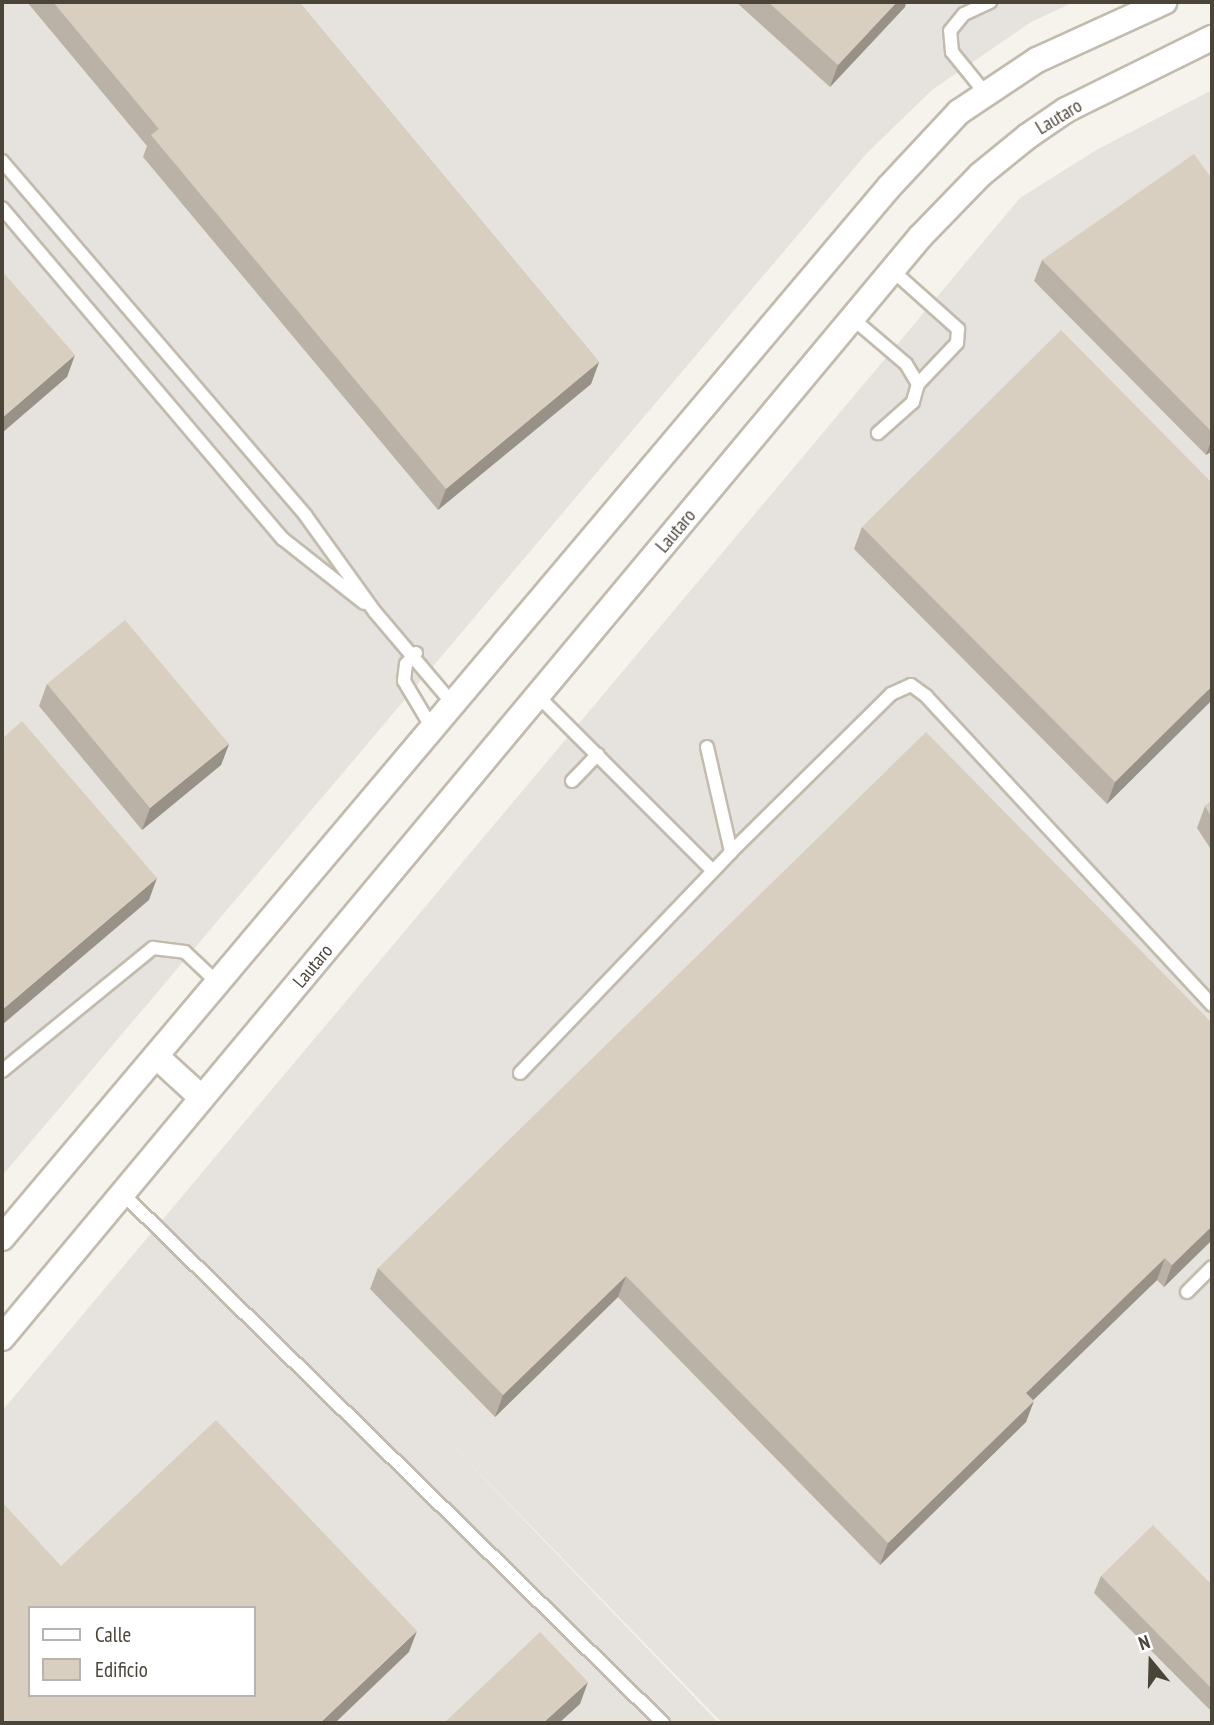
<!DOCTYPE html>
<style>
body{margin:0}
#map{position:relative;width:1214px;height:1725px;overflow:hidden;background:#f6f3ec;font-family:"PT Sans Narrow",sans-serif}
div>[style]{position:absolute}
[style*='--x']{left:calc(var(--x)*1px);top:calc(var(--y)*1px);width:calc(var(--w)*1px);rotate:calc(var(--a)*1deg)}
.industrial>*{inset:0;background:#e6e2dd}
.roads{filter:drop-shadow(2px 0 #c2bbae) drop-shadow(-2px 0 #c2bbae) drop-shadow(0 2px #c2bbae) drop-shadow(0 -2px #c2bbae)}
.lane>*{height:12px;margin:-6px;padding:0 6px;transform-origin:6px;border-radius:6px;background:#fff}
.street>*{height:24px;margin:-12px;padding:0 12px;transform-origin:12px;border-radius:12px;background:#fff}
.wall>*{inset:0;background:#bab2a6}
.shaded-wall>*{inset:0;background:#979187}
.building>*{inset:0;background:#d8cfc1}
span{translate:-50% -50%;white-space:nowrap;text-align:center;line-height:1.15;-webkit-text-stroke:7px #fff;paint-order:stroke}
.street-label{font-size:19px;color:#4b4439}
.frame{position:absolute;inset:0;border:4px solid #4b4439;pointer-events:none}
.legend{position:absolute;left:28px;top:1606px;width:228px;height:91px;box-sizing:border-box;background:#fff;border:2px solid #b7b4b0;margin:0;padding:9px 12px;list-style:none;font-size:21px;color:#4b4439}
.legend li{display:flex;align-items:center;gap:14px;height:35px}
.legend b{width:35px;border:2px solid #b7b4b0}
.north{position:absolute;left:1116px;top:1627px;width:70px;height:70px;-webkit-text-stroke:5px #fff;paint-order:stroke;rotate:341deg;font-size:19px;font-weight:700;line-height:28px;text-align:center;color:#4b4439}
.north::after{content:'';display:block;margin:auto;width:24px;height:32px;background:#4b4439;clip-path:polygon(50% 0,100% 100%,50% 72%,0 100%)}
</style>
<div id="map">
<div class="industrial">
<div style="clip-path:polygon(2px 2px,1074px 2px,1031px 22px,932px 90px,867px 153px,2px 1176px)"></div>
<div style="clip-path:polygon(evenodd,1212px 90px,1212px 1723px,722px 1723px,429px 1421px,719px 1723px,2px 1723px,2px 1411px,1020px 198px,1098px 149px,1212px 90px,30px 1608px,254px 1608px,254px 1695px,30px 1695px,30px 1608px)"></div>
</div>
<div class="roads">
<div class="lane">
<div style="--x:986;--y:94;--w:54;--a:-129"></div>
<div style="--x:952;--y:52;--w:21;--a:-95"></div>
<div style="--x:950;--y:31;--w:22;--a:-51"></div>
<div style="--x:964;--y:14;--w:29;--a:-25"></div>
<div style="--x:2;--y:161;--w:467;--a:49.4"></div>
<div style="--x:306;--y:516;--w:118;--a:54.3"></div>
<div style="--x:375;--y:612;--w:121;--a:49.7"></div>
<div style="--x:2;--y:208;--w:434;--a:49.7"></div>
<div style="--x:283;--y:539;--w:103;--a:38.3"></div>
<div style="--x:892;--y:270;--w:89;--a:41.8"></div>
<div style="--x:958;--y:329;--w:14;--a:94"></div>
<div style="--x:957;--y:343;--w:57;--a:133.6"></div>
<div style="--x:852;--y:318;--w:71;--a:40.4"></div>
<div style="--x:906;--y:364;--w:23;--a:59"></div>
<div style="--x:918;--y:384;--w:19;--a:106"></div>
<div style="--x:913;--y:402;--w:47;--a:138.5"></div>
<div style="--x:416;--y:653;--w:15;--a:132"></div>
<div style="--x:406;--y:664;--w:17;--a:97"></div>
<div style="--x:404;--y:681;--w:55;--a:59.2"></div>
<div style="--x:538;--y:696;--w:246;--a:45"></div>
<div style="--x:707;--y:747;--w:108;--a:77.1"></div>
<div style="--x:572;--y:781;--w:37;--a:-46"></div>
<div style="--x:2;--y:1071;--w:195;--a:-39.2"></div>
<div style="--x:153;--y:948;--w:32;--a:7"></div>
<div style="--x:185;--y:952;--w:45;--a:43.2"></div>
<div style="--x:520;--y:1073;--w:306;--a:-46.3"></div>
<div style="--x:731;--y:852;--w:225;--a:-44.6"></div>
<div style="--x:891;--y:694;--w:22;--a:-24"></div>
<div style="--x:911;--y:685;--w:19;--a:36"></div>
<div style="--x:926;--y:696;--w:421;--a:47.2"></div>
<div style="--x:123;--y:1194;--w:756;--a:44.41"></div>
<div style="--x:1187;--y:1292;--w:35;--a:-45"></div>
</div>
<div class="street">
<div style="--x:156;--y:1056;--w:62;--a:42.4"></div>
<div style="--x:2;--y:1238;--w:1375;--a:-49.84"></div>
<div style="--x:889;--y:187;--w:103;--a:-47"></div>
<div style="--x:959;--y:112;--w:94;--a:-33.7"></div>
<div style="--x:1037;--y:60;--w:140;--a:-24.5"></div>
<div style="--x:2;--y:1338;--w:1434;--a:-50.18"></div>
<div style="--x:920;--y:237;--w:86;--a:-45.9"></div>
<div style="--x:980;--y:175;--w:62;--a:-39.1"></div>
<div style="--x:1028;--y:136;--w:46;--a:-34.4"></div>
<div style="--x:1066;--y:110;--w:163;--a:-26.3"></div>
</div>
</div>
<div class="wall">
<div style="clip-path:polygon(27px 2px,299px 2px,599px 362px,591px 384px,438px 510px,143px 157px,147px 146px)"></div>
<div style="clip-path:polygon(736px 2px,906px 2px,905px 7px,830px 87px)"></div>
<div style="clip-path:polygon(1212px 179px,1212px 451px,1206px 455px,1034px 281px,1042px 260px)"></div>
<div style="clip-path:polygon(862px 527px,1212px 700px,1107px 804px,854px 549px)"></div>
<div style="clip-path:polygon(47px 684px,229px 744px,221px 765px,142px 830px,39px 706px)"></div>
<div style="clip-path:polygon(1212px 801px,1212px 851px,1197px 828px,1205px 806px)"></div>
<div style="clip-path:polygon(1212px 1240px,1164px 1287px,1157px 1280px,1033px 1400px,1026px 1422px,880px 1565px,618px 1297px,495px 1417px,370px 1289px,378px 1268px)"></div>
<div style="clip-path:polygon(1101px 1576px,1212px 1585px,1212px 1712px,1094px 1593px)"></div>
</div>
<div class="shaded-wall">
<div style="clip-path:polygon(897px 2px,906px 2px,905px 7px,830px 87px,838px 65px)"></div>
<div style="clip-path:polygon(75px 355px,67px 377px,2px 433px,2px 418px)"></div>
<div style="clip-path:polygon(599px 362px,591px 384px,438px 510px,446px 489px)"></div>
<div style="clip-path:polygon(1212px 438px,1212px 451px,1206px 455px)"></div>
<div style="clip-path:polygon(1212px 686px,1212px 700px,1107px 804px,1115px 782px)"></div>
<div style="clip-path:polygon(229px 744px,221px 765px,142px 830px,150px 808px)"></div>
<div style="clip-path:polygon(157px 878px,149px 900px,2px 1025px,2px 1010px)"></div>
<div style="clip-path:polygon(1212px 1226px,1212px 1240px,1164px 1287px,1172px 1265px)"></div>
<div style="clip-path:polygon(1165px 1258px,1157px 1280px,1018px 1415px,1026px 1393px)"></div>
<div style="clip-path:polygon(626px 1276px,618px 1297px,495px 1417px,503px 1395px)"></div>
<div style="clip-path:polygon(1034px 1401px,1026px 1422px,880px 1565px,888px 1543px)"></div>
<div style="clip-path:polygon(417px 1631px,409px 1652px,335px 1723px,320px 1723px)"></div>
<div style="clip-path:polygon(588px 1682px,580px 1704px,559px 1723px,543px 1723px)"></div>
</div>
<div class="building">
<div style="clip-path:polygon(53px 2px,299px 2px,599px 362px,446px 489px,151px 135px,159px 129px)"></div>
<div style="clip-path:polygon(768px 2px,897px 2px,838px 65px)"></div>
<div style="clip-path:polygon(1194px 154px,1212px 179px,1212px 432px,1042px 260px)"></div>
<div style="clip-path:polygon(2px 271px,75px 355px,2px 418px)"></div>
<div style="clip-path:polygon(1061px 330px,1212px 483px,1212px 686px,1115px 782px,862px 527px)"></div>
<div style="clip-path:polygon(125px 620px,229px 744px,150px 808px,47px 684px)"></div>
<div style="clip-path:polygon(22px 721px,157px 878px,2px 1010px,2px 739px)"></div>
<div style="clip-path:polygon(926px 732px,1212px 1023px,1212px 1226px,1172px 1265px,1165px 1258px,1026px 1393px,1034px 1401px,888px 1543px,626px 1276px,503px 1395px,378px 1268px)"></div>
<div style="clip-path:polygon(1212px 801px,1212px 818px,1205px 806px)"></div>
<div style="clip-path:polygon(evenodd,216px 1420px,417px 1631px,320px 1723px,2px 1723px,2px 1502px,61px 1566px,216px 1420px,30px 1608px,254px 1608px,254px 1695px,30px 1695px,30px 1608px)"></div>
<div style="clip-path:polygon(1153px 1525px,1212px 1585px,1212px 1689px,1101px 1576px)"></div>
<div style="clip-path:polygon(540px 1632px,588px 1682px,543px 1723px,444px 1723px)"></div>
</div>
<div class="street-label">
<span style="left:1059px;top:117px;rotate:-31deg">Lautaro</span>
<span style="left:676px;top:531px;rotate:-50deg">Lautaro</span>
<span style="left:313px;top:966px;rotate:-50deg">Lautaro</span>
</div>
<div class="frame"></div>
<ul class="legend">
<li><b style="height:9px;background:#fff"></b>Calle</li>
<li><b style="height:19px;background:#d8cfc1"></b>Edificio</li>
</ul>
<div class="north">N</div>
</div>
